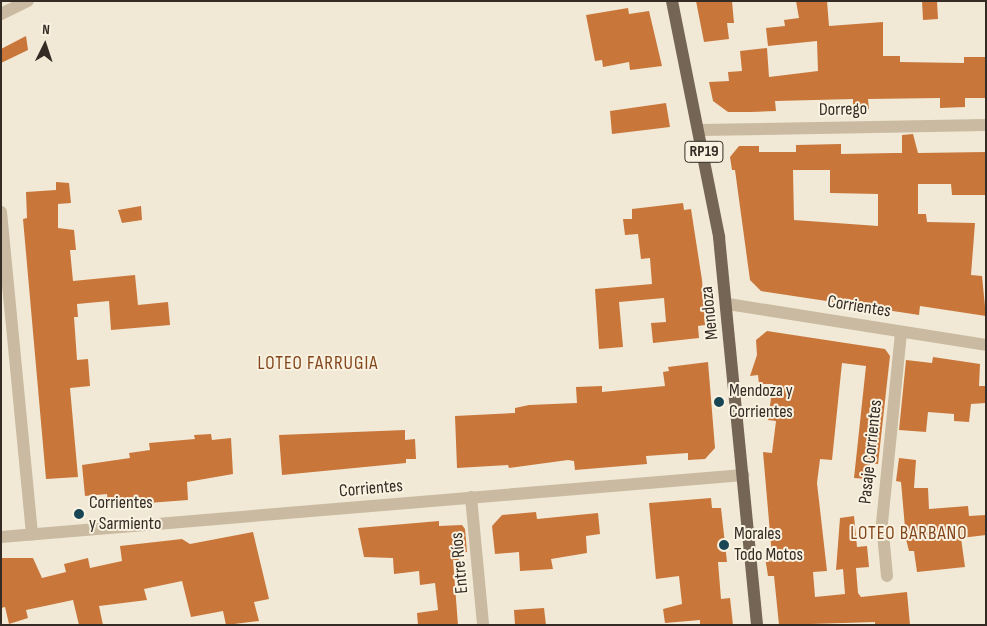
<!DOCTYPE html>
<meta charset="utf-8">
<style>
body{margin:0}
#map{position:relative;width:987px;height:626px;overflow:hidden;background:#f1e9d5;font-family:"Sofia Sans Condensed",sans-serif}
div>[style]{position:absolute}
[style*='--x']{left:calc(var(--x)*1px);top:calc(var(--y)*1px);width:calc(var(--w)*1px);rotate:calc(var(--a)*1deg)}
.building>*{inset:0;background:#c9763b}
.minor>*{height:12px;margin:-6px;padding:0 6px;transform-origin:6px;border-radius:6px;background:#c9baa1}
.major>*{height:12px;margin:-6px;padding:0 6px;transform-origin:6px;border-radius:6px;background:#756555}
.dots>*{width:14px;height:14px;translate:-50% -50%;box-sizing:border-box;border:2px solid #f9f2e1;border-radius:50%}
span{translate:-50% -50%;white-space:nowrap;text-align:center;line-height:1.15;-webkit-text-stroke:4px #f9f2e1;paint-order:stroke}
.shield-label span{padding:1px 4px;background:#f9f2e1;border:1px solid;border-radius:4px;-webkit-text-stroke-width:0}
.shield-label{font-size:16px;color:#332b24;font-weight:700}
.street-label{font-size:18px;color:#332b24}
.poi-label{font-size:18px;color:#332b24}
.left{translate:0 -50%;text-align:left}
.neighbourhood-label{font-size:19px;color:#83461c;letter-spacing:1px}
.frame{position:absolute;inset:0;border:2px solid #332b24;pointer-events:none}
.north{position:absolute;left:20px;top:20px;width:50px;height:50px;-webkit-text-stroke:4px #f9f2e1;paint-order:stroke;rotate:4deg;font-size:14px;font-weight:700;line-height:20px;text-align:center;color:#332b24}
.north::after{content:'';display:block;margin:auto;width:18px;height:22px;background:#332b24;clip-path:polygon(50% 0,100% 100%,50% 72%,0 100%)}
</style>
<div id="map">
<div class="building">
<div style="clip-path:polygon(696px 1px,732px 1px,734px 23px,727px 23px,729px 39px,704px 42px)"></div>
<div style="clip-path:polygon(796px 1px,827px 1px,829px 26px,883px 22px,883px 56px,900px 56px,900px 62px,964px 63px,964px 57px,986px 57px,986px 98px,965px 98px,965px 107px,940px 108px,940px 98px,868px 99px,869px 109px,853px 110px,853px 99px,775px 101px,776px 111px,751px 112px,728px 112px,713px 101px,709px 82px,729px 81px,728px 72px,742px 71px,740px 51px,767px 48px,769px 77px,818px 71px,817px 41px,768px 46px,766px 28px,785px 26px,784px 20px,799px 18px)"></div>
<div style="clip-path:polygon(922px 1px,937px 1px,938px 19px,923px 20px)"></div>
<div style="clip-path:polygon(628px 8px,629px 14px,649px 11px,662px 66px,630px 70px,629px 62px,603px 67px,602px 60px,595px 61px,586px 15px)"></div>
<div style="clip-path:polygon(26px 36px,28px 50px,1px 63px,1px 49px)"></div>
<div style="clip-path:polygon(666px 103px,670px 127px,612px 134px,610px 111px)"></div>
<div style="clip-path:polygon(evenodd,913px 134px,918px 153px,986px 152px,986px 195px,952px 195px,951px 184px,918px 184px,918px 214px,926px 214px,927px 222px,975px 223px,971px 275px,982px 276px,986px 316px,920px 306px,919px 315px,906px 313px,761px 291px,750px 280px,735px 170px,732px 170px,730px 157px,739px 146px,759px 146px,759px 152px,796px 152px,796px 145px,841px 144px,841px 154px,895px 153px,902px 153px,902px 135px,913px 134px,793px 170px,830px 170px,830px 193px,878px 194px,878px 226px,794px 220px,793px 170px)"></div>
<div style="clip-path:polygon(56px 182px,69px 183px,71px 203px,58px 204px,58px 228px,74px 230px,76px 250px,70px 250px,73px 281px,135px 275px,138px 305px,168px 302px,170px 325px,111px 330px,109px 301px,77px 304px,78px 317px,74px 317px,77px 360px,88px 359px,90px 386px,70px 388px,78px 477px,46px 479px,23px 219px,27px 218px,26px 192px,56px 190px)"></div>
<div style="clip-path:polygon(683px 203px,684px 210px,691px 209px,702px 280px,705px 325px,698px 326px,699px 338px,653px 343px,651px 323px,666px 322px,664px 298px,619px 302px,623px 347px,599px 349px,595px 289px,652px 284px,650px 258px,641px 259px,638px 234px,625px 235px,623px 219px,632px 219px,632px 209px)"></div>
<div style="clip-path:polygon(141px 206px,142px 220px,122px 223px,118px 210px)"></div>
<div style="clip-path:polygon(767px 331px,885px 349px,890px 356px,878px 464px,870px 464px,868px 479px,854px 478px,866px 366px,842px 363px,832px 460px,820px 459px,817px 483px,827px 571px,813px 572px,815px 597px,845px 594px,843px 569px,836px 570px,840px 518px,854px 516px,857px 547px,867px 546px,869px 567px,856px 568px,858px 593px,861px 597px,907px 592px,910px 625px,875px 625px,875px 622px,779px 625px,774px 576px,768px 576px,765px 557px,772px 556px,763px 452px,772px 453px,776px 421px,768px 420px,773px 384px,759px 384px,758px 375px,750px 376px,757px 355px,756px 340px)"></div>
<div style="clip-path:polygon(933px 357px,980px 364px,979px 386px,986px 386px,986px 403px,971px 404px,969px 422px,954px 421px,954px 414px,928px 412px,926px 432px,899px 430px,906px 360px,932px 363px)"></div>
<div style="clip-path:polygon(708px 362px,715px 448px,705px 459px,688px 460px,688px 453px,646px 456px,647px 464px,575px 470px,574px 461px,568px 460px,509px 468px,508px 465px,457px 468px,455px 416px,515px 413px,515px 408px,529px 405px,577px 403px,576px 387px,602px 386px,602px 392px,665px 386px,663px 372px,669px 371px,668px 367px)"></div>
<div style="clip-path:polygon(405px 430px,405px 440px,415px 439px,416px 459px,406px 459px,406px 463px,282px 475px,279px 435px)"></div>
<div style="clip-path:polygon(211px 434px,212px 440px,231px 438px,233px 474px,187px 482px,188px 500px,108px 506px,107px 494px,85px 496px,82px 465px,130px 458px,129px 453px,150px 450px,149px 443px,195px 439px,194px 435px)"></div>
<div style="clip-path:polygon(899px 458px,916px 460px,914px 488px,928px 488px,929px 509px,968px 506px,969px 516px,986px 515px,986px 535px,961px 538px,965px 567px,917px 572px,914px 551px,909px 551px,906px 539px,901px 482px,896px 481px)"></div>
<div style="clip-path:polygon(711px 498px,712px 508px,721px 508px,727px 562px,718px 562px,721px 599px,730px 598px,733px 625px,700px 625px,700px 620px,665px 623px,663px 609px,682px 604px,679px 576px,656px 579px,649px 503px)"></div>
<div style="clip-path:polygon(536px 512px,537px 519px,598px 513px,600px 534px,586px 536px,587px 553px,551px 559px,553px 569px,520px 571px,519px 552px,495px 554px,492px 526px,502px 515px)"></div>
<div style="clip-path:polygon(439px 521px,439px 526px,462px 525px,465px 529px,467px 552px,458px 553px,459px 560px,453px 560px,458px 625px,418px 625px,417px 613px,438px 610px,435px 583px,420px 585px,419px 571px,394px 574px,393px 558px,364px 557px,358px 528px)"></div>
<div style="clip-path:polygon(253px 532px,269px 599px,254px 602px,259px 621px,226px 625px,223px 611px,191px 617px,182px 581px,144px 589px,147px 600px,99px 606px,103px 625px,79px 625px,73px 600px,26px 610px,28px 618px,9px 624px,5px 607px,1px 608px,1px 558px,33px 558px,42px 578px,66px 572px,64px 564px,88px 558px,90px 568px,122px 561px,120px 546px,182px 539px,190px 544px)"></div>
<div style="clip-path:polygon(544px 608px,546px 625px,515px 625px,514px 610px)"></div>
</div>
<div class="minor">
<div style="--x:1;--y:14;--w:30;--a:-26"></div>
<div style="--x:700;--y:130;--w:286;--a:-1"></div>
<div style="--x:1;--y:212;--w:324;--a:84.5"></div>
<div style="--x:728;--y:304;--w:261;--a:9"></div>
<div style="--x:471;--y:497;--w:129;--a:84.6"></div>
<div style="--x:1;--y:537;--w:745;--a:-4.78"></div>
<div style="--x:887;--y:576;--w:53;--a:-95.4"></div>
<div style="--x:882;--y:523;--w:192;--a:-84.3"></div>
</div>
<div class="major">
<div style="--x:672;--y:1;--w:241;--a:78.7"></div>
<div style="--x:719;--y:237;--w:390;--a:84.4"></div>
</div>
<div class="dots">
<div style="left:719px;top:402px;background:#194655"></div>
<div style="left:79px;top:514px;background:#194655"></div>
<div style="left:724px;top:545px;background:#194655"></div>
</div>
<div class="shield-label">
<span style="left:704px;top:152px">RP19</span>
</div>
<div class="street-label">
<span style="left:843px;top:110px;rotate:-1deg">Dorrego</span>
<span style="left:859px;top:307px;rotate:9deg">Corrientes</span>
<span style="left:710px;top:313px;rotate:-96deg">Mendoza</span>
<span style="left:871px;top:452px;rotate:-84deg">Pasaje Corrientes</span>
<span style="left:371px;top:489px;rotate:-5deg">Corrientes</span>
<span style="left:460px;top:563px;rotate:-95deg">Entre Ríos</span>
</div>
<div class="poi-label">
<span class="left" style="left:729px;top:402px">Mendoza y<br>Corrientes</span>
<span class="left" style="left:89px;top:514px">Corrientes<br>y Sarmiento</span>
<span class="left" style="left:734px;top:545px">Morales<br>Todo Motos</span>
</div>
<div class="neighbourhood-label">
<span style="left:318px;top:364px">LOTEO FARRUGIA</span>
<span style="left:909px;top:534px">LOTEO BARBANO</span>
</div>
<div class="frame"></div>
<div class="north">N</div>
</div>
